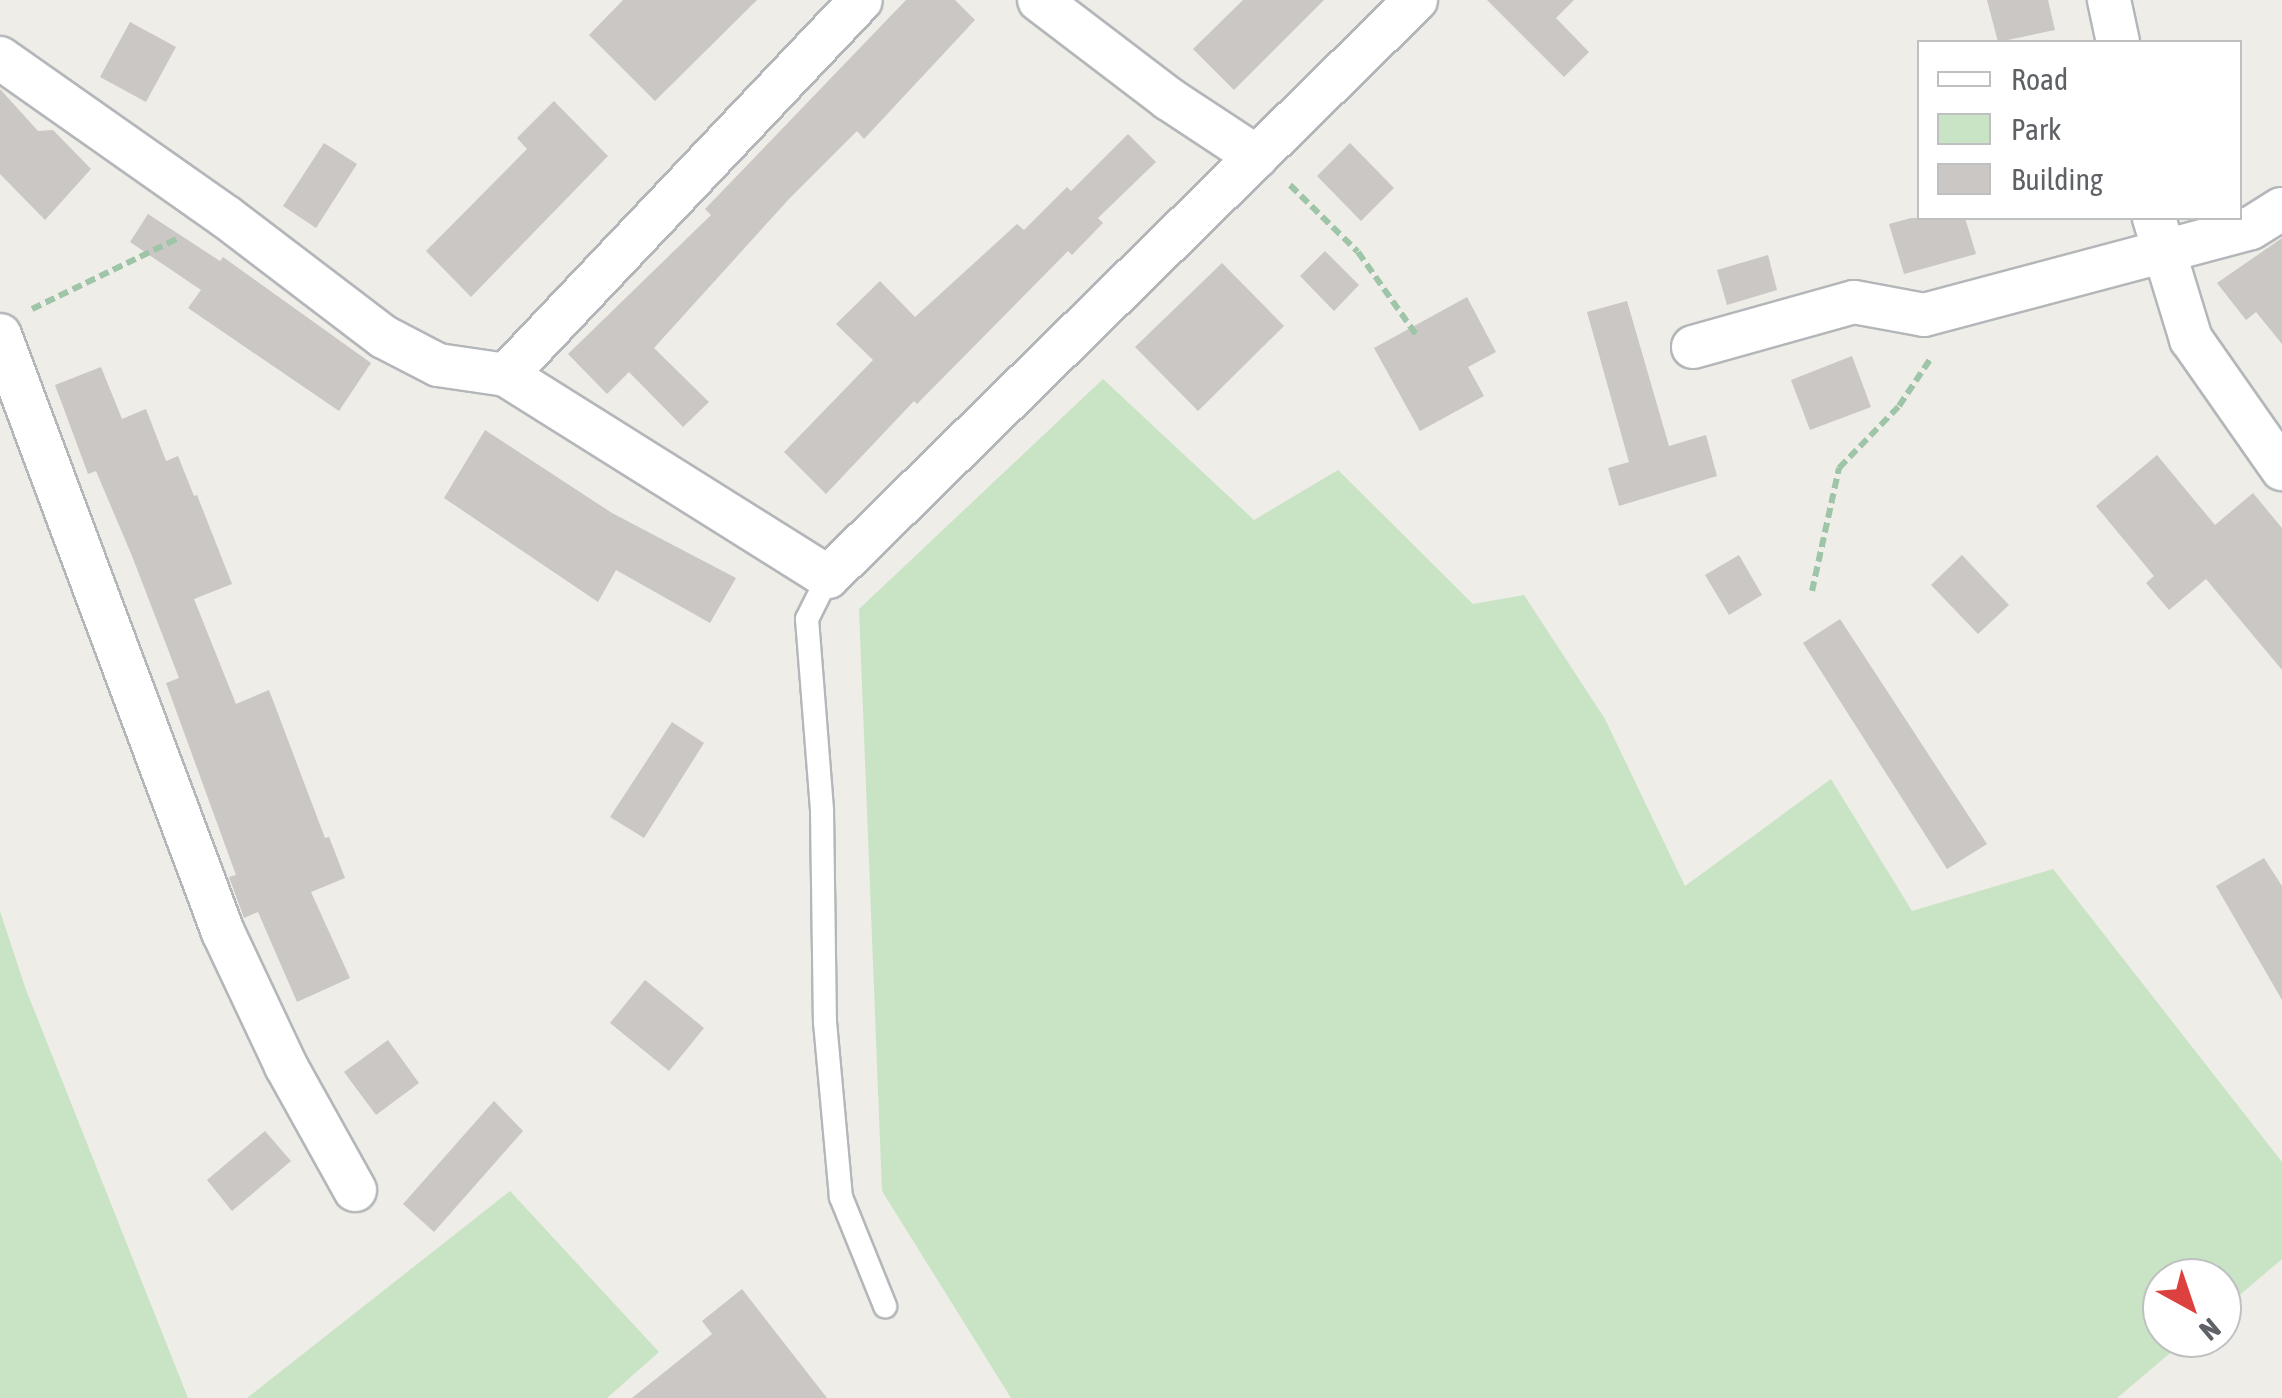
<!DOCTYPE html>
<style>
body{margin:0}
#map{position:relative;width:2282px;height:1398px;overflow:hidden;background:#efede7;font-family:"Asap Condensed",sans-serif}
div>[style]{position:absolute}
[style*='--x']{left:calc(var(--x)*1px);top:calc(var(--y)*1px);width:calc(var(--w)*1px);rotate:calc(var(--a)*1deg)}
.green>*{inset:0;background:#c8e4c5}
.building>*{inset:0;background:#cbc7c4}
.path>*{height:6px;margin-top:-3px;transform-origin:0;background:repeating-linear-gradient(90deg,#9ec5a7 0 10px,transparent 0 15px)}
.roads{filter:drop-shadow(2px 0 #b4b7ba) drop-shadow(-2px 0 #b4b7ba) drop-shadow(0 2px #b4b7ba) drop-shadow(0 -2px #b4b7ba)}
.lane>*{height:22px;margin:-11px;padding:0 11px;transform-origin:11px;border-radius:11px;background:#fff}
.street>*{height:42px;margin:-21px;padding:0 21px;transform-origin:21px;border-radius:21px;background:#fff}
span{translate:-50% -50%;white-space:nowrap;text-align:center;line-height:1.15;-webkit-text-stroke:8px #fff;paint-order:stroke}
.legend{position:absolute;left:1917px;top:40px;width:325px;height:180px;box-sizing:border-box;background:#fff;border:2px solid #bfc0c2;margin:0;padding:12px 18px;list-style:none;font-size:30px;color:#5e6266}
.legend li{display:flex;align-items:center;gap:20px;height:50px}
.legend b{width:50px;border:2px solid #bfc0c2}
.north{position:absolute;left:2142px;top:1258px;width:100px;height:100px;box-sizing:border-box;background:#fff;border:2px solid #bfc0c2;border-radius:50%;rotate:140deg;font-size:28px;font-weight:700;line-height:40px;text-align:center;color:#5e6266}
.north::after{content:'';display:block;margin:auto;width:35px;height:45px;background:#dc403f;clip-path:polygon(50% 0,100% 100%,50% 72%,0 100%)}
</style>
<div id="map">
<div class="green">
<div style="clip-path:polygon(1103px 379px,1254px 520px,1338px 470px,1473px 604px,1524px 595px,1605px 719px,1685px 886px,1831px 779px,1912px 911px,2053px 869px,2282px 1162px,2282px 1259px,2222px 1310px,2222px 1278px,2162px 1278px,2162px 1338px,2188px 1338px,2117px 1398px,1011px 1398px,882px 1191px,859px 609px)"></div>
<div style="clip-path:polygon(0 911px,25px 987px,188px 1398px,0 1398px)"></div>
<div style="clip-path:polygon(510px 1191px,659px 1352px,607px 1398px,247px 1398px)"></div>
</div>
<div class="building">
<div style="clip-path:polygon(623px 0,757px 0,655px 101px,589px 35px)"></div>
<div style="clip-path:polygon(906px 0,955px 0,975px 20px,864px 139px,857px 131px,789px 199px,654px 348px,709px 402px,683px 427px,629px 372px,607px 394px,568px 354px,711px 215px,705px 209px)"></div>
<div style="clip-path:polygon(1243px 0,1324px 0,1234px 90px,1193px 49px)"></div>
<div style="clip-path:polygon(1487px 0,1574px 0,1556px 18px,1589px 52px,1564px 77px)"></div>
<div style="clip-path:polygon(1987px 0,2048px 0,2055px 30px,1998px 42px)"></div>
<div style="clip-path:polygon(130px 22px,176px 47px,146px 102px,100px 77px)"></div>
<div style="clip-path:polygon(0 89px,38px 131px,53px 130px,91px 169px,45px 220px,0 174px)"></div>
<div style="clip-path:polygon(554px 101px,608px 156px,471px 297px,426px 251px,527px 149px,517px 138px)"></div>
<div style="clip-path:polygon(1128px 134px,1156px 162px,1098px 218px,1103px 223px,1072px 255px,1068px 251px,917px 404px,914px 401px,826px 494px,784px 452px,873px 360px,836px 324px,880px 281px,915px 317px,1017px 224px,1024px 230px,1067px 187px,1071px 191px)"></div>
<div style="clip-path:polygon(324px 143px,357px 164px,316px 228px,283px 206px)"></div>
<div style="clip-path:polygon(1350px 143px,1394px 188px,1361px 221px,1317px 176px)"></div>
<div style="clip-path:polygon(148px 214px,220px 261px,223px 257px,371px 363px,339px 411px,188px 308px,201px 290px,130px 242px)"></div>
<div style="clip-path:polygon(1911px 218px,1965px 218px,1976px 254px,1904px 274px,1889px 224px)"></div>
<div style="clip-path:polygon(2282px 238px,2282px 344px,2256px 312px,2246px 320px,2217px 283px)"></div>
<div style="clip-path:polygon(1325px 251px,1359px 285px,1334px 311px,1300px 276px)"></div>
<div style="clip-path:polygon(1768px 255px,1777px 290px,1727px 305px,1717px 270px)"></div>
<div style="clip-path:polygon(1222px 263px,1284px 326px,1198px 411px,1135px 347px)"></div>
<div style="clip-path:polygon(1467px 297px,1496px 352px,1468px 367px,1484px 396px,1420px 431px,1374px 348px)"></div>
<div style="clip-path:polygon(1627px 301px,1669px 446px,1706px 435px,1717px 476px,1619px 506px,1608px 468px,1629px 462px,1587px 312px)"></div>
<div style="clip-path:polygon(1852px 356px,1871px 407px,1810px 430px,1791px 380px)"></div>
<div style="clip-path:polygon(101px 367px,122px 419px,146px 409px,166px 461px,178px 456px,194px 496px,197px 495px,232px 584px,194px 599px,236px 704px,269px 690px,325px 838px,329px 837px,345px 878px,311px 892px,350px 978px,297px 1002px,258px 912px,244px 918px,229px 877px,236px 875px,166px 683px,179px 678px,132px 556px,96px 471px,88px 474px,55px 385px)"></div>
<div style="clip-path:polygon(485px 430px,612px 513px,736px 578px,710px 623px,616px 570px,598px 602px,444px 498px)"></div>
<div style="clip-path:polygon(2157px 455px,2215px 525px,2253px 493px,2282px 528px,2282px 670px,2206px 579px,2169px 610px,2146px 583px,2154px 576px,2096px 506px)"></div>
<div style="clip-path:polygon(1739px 555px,1762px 595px,1729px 615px,1705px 575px)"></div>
<div style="clip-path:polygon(1962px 555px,2009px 605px,1978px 634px,1931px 585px)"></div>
<div style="clip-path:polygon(1840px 619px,1987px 844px,1947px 869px,1803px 643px)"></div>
<div style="clip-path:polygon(672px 722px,704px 743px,644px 838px,610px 817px)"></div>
<div style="clip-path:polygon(2264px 858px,2282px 886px,2282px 1000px,2216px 886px)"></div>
<div style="clip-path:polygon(645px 980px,704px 1028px,669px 1071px,610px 1023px)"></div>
<div style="clip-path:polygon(388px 1040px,419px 1083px,376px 1115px,344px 1072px)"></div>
<div style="clip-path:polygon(494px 1101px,523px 1131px,434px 1232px,403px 1204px)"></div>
<div style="clip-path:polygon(265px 1131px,291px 1161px,232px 1211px,207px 1180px)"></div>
<div style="clip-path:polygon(742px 1289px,827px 1398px,632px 1398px,712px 1334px,702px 1321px)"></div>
</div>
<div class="path">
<div style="--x:1290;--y:185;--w:95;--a:44.6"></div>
<div style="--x:1358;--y:252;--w:103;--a:54.9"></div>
<div style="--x:32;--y:309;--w:163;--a:-25.8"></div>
<div style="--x:1812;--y:591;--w:126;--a:-77.6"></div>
<div style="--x:1839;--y:468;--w:86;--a:-45.9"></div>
<div style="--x:1899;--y:406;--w:58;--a:-56.3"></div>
</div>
<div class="roads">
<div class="lane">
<div style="--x:828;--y:577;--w:47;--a:116.6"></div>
<div style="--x:807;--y:619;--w:193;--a:85.5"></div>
<div style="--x:822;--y:811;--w:211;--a:89.2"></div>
<div style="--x:825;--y:1022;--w:176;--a:84.8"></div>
<div style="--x:841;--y:1197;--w:118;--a:68"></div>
</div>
<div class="street">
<div style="--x:1039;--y:0;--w:163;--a:37.3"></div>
<div style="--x:1169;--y:99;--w:105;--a:33.4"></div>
<div style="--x:2109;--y:0;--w:43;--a:77.9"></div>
<div style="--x:0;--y:58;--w:275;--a:35.1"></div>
<div style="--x:225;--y:216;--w:200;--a:37.3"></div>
<div style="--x:384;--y:337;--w:61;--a:27.4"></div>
<div style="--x:438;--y:365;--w:69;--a:8.4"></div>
<div style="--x:506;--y:375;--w:380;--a:32.1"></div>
<div style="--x:828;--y:577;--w:824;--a:-44.46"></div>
<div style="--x:2154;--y:218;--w:127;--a:73"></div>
<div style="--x:2191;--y:339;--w:159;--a:55"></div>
<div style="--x:0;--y:335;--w:637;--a:69.52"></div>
<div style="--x:223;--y:932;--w:148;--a:64.8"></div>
<div style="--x:286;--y:1066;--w:142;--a:60.9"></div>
<div style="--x:1693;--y:347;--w:167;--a:-15.6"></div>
<div style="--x:1854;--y:302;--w:71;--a:10.5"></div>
<div style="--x:1924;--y:315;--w:338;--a:-14.9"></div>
<div style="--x:2251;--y:228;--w:36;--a:-32"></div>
<div style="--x:506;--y:375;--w:516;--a:-46.57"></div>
</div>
</div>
<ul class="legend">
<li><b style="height:12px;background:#fff"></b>Road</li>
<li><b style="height:28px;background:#c8e4c5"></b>Park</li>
<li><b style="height:28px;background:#cbc7c4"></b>Building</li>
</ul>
<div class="north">N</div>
</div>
